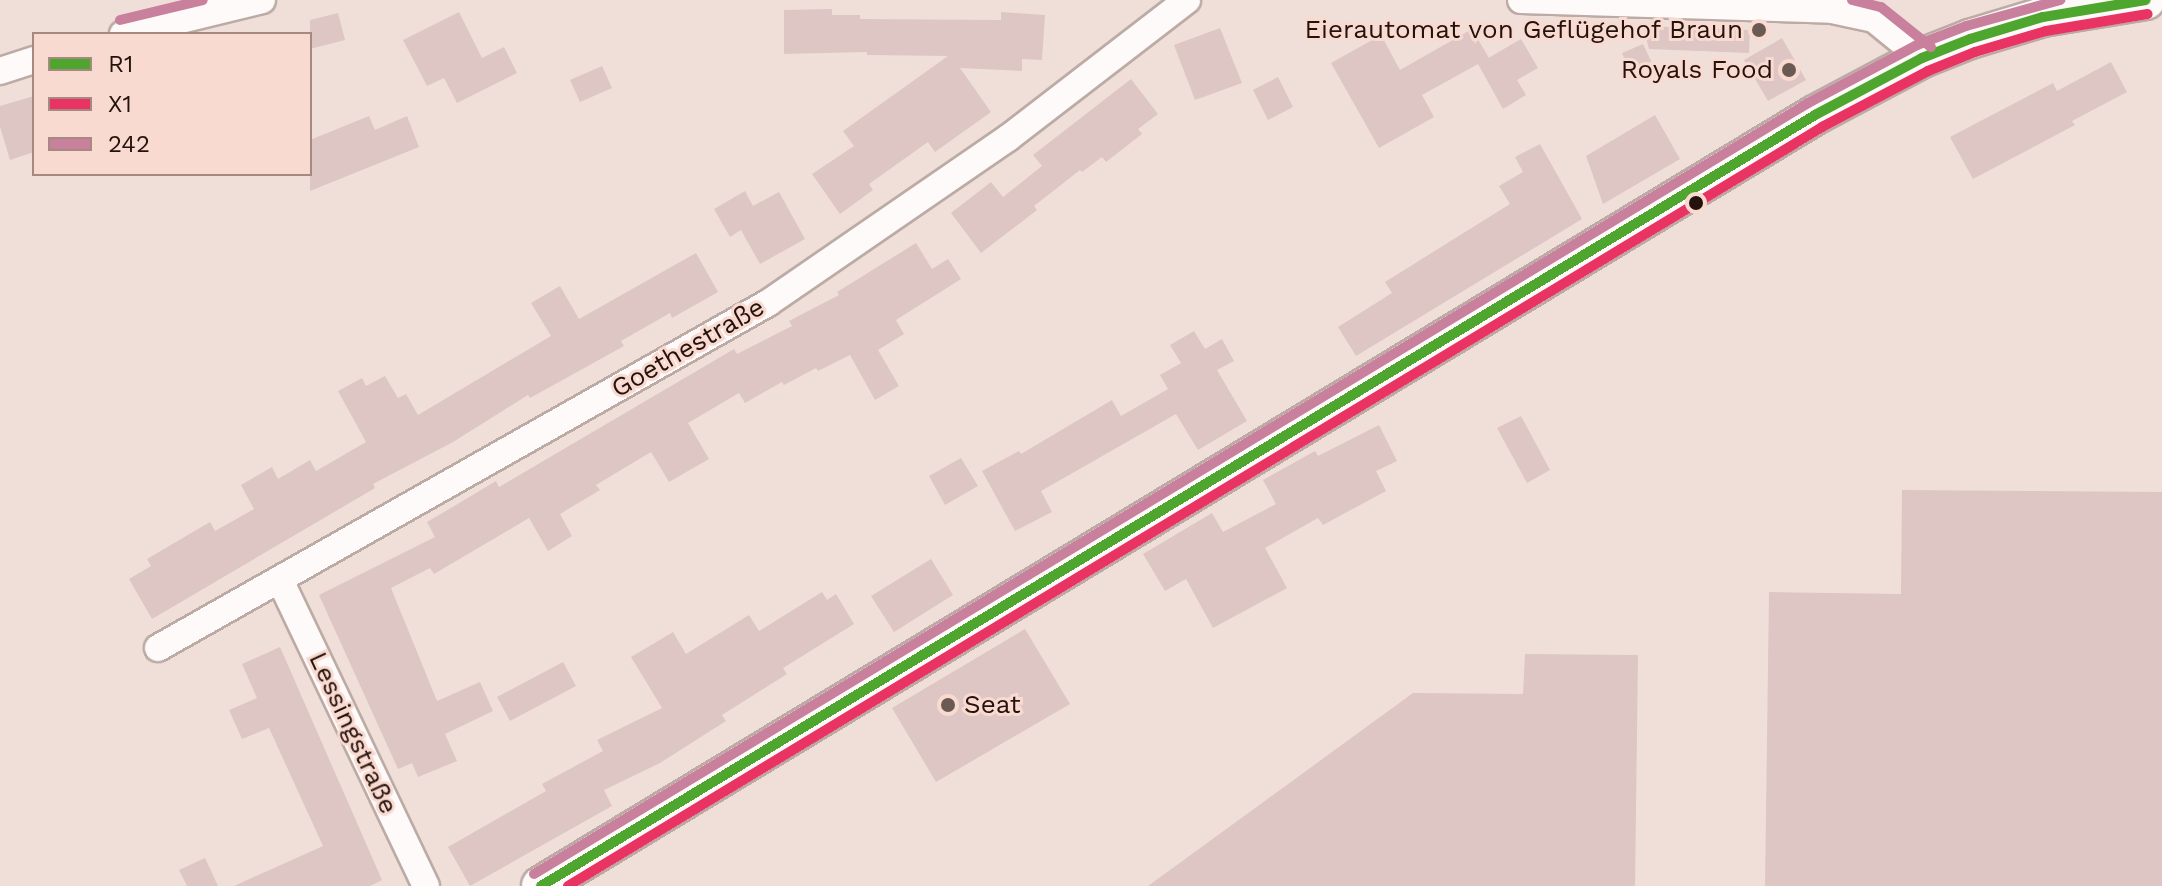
<!DOCTYPE html>
<meta charset="utf-8">
<style>
body{margin:0}
#map{position:relative;width:2162px;height:886px;overflow:hidden;background:#f0dfd9;font-family:"Work Sans",sans-serif}
div>[style]{position:absolute}
[style*='--x']{left:calc(var(--x)*1px);top:calc(var(--y)*1px);width:calc(var(--w)*1px);rotate:calc(var(--a)*1deg)}
.building>*{inset:0;background:#ddc6c4}
.roads{filter:drop-shadow(2px 0 #bcaba5) drop-shadow(-2px 0 #bcaba5) drop-shadow(0 2px #bcaba5) drop-shadow(0 -2px #bcaba5)}
.street>*{height:26px;margin:-13px;padding:0 13px;transform-origin:13px;border-radius:13px;background:#fdfaf9}
.secondary>*{height:38px;margin:-19px;padding:0 19px;transform-origin:19px;border-radius:19px;background:#fdfaf9}
.bus-1>*{height:10px;margin:-5px;padding:0 5px;transform-origin:5px;border-radius:5px;background:#4fa62f}
.bus-2>*{height:10px;margin:-5px;padding:0 5px;transform-origin:5px;border-radius:5px;background:#e83363}
.bus-3>*{height:10px;margin:-5px;padding:0 5px;transform-origin:5px;border-radius:5px;background:#c8809d}
.dots>*{width:22px;height:22px;translate:-50% -50%;box-sizing:border-box;border:4px solid #f9dad0;border-radius:50%}
span{translate:-50% -50%;white-space:nowrap;text-align:center;line-height:1.15;-webkit-text-stroke:6px #f9dad0;paint-order:stroke}
.poi-label{font-size:26px;color:#24120d}
.right{translate:-100% -50%;text-align:right}
.left{translate:0 -50%;text-align:left}
.street-label{font-size:26px;color:#24120d}
.legend{position:absolute;left:32px;top:32px;width:280px;height:144px;box-sizing:border-box;background:#f9dad0;border:2px solid #a48a82;margin:0;padding:10px 14px;list-style:none;font-size:24px;color:#24120d}
.legend li{display:flex;align-items:center;gap:16px;height:40px}
.legend b{width:40px;border:2px solid #a48a82}
</style>
<div id="map">
<div class="building">
<div style="clip-path:polygon(832px 9px,832px 15px,860px 15px,860px 19px,1001px 20px,1001px 12px,1045px 15px,1042px 60px,1022px 59px,1022px 71px,960px 68px,991px 112px,935px 152px,928px 142px,869px 184px,873px 190px,840px 214px,812px 174px,854px 146px,843px 131px,948px 56px,867px 55px,867px 52px,784px 54px,784px 10px)"></div>
<div style="clip-path:polygon(459px 12px,482px 58px,504px 47px,517px 73px,457px 103px,444px 78px,427px 86px,403px 40px)"></div>
<div style="clip-path:polygon(338px 13px,345px 40px,310px 49px,310px 20px)"></div>
<div style="clip-path:polygon(1643px 26px,1750px 30px,1749px 53px,1649px 49px)"></div>
<div style="clip-path:polygon(1220px 28px,1242px 83px,1195px 100px,1174px 45px)"></div>
<div style="clip-path:polygon(1472px 29px,1489px 58px,1422px 95px,1434px 117px,1379px 148px,1331px 63px,1381px 35px,1400px 70px)"></div>
<div style="clip-path:polygon(1782px 38px,1806px 80px,1768px 101px,1744px 60px)"></div>
<div style="clip-path:polygon(1521px 39px,1538px 68px,1517px 80px,1526px 95px,1503px 109px,1478px 64px)"></div>
<div style="clip-path:polygon(1643px 44px,1653px 65px,1631px 75px,1622px 53px)"></div>
<div style="clip-path:polygon(2111px 62px,2127px 92px,2072px 121px,2075px 125px,1973px 179px,1950px 137px,2053px 83px,2057px 91px)"></div>
<div style="clip-path:polygon(602px 66px,612px 88px,580px 102px,570px 80px)"></div>
<div style="clip-path:polygon(1278px 77px,1293px 107px,1268px 120px,1253px 90px)"></div>
<div style="clip-path:polygon(1131px 79px,1158px 114px,1138px 129px,1142px 134px,1106px 162px,1102px 157px,1082px 172px,1080px 170px,1034px 206px,1037px 210px,981px 253px,951px 213px,991px 182px,1003px 197px,1042px 166px,1033px 155px)"></div>
<div style="clip-path:polygon(34px 96px,34px 152px,10px 160px,0 127px,0 106px)"></div>
<div style="clip-path:polygon(1655px 115px,1680px 159px,1603px 204px,1586px 156px)"></div>
<div style="clip-path:polygon(369px 116px,375px 130px,407px 116px,419px 147px,310px 191px,310px 140px)"></div>
<div style="clip-path:polygon(1540px 144px,1582px 219px,1356px 356px,1338px 327px,1392px 293px,1385px 282px,1510px 204px,1499px 186px,1523px 172px,1515px 157px)"></div>
<div style="clip-path:polygon(745px 191px,753px 206px,779px 192px,805px 239px,760px 264px,741px 230px,730px 237px,714px 209px)"></div>
<div style="clip-path:polygon(916px 243px,932px 269px,948px 259px,961px 279px,896px 320px,904px 334px,878px 350px,899px 386px,875px 400px,850px 355px,818px 371px,816px 368px,784px 385px,782px 382px,745px 403px,739px 393px,688px 423px,709px 459px,669px 482px,651px 452px,596px 485px,600px 490px,560px 514px,572px 536px,548px 551px,529px 518px,434px 574px,430px 568px,391px 588px,437px 701px,480px 682px,493px 711px,445px 734px,457px 761px,418px 777px,412px 763px,398px 769px,319px 595px,435px 537px,427px 522px,461px 502px,496px 481px,499px 487px,734px 349px,737px 354px,792px 326px,789px 321px,839px 295px,837px 292px)"></div>
<div style="clip-path:polygon(696px 253px,718px 292px,672px 318px,670px 313px,621px 341px,624px 346px,530px 398px,528px 395px,453px 442px,373px 484px,375px 488px,152px 619px,129px 579px,151px 566px,147px 559px,210px 522px,215px 531px,254px 509px,241px 485px,272px 467px,278px 479px,310px 460px,316px 471px,366px 442px,338px 391px,362px 378px,366px 386px,385px 376px,398px 398px,406px 394px,418px 415px,551px 336px,531px 303px,560px 286px,579px 319px)"></div>
<div style="clip-path:polygon(1194px 331px,1205px 349px,1222px 339px,1234px 361px,1217px 370px,1247px 421px,1198px 450px,1176px 414px,1041px 491px,1052px 512px,1015px 531px,982px 471px,1019px 451px,1021px 454px,1112px 400px,1121px 416px,1168px 389px,1160px 375px,1181px 363px,1170px 345px)"></div>
<div style="clip-path:polygon(1521px 416px,1550px 470px,1527px 483px,1497px 428px)"></div>
<div style="clip-path:polygon(1379px 425px,1397px 461px,1376px 471px,1386px 491px,1323px 525px,1318px 518px,1265px 548px,1287px 588px,1213px 628px,1186px 579px,1165px 591px,1143px 554px,1212px 513px,1223px 532px,1276px 504px,1263px 480px,1315px 451px,1318px 456px)"></div>
<div style="clip-path:polygon(961px 458px,978px 486px,945px 505px,929px 476px)"></div>
<div style="clip-path:polygon(1902px 490px,2162px 492px,2162px 886px,1765px 886px,1769px 592px,1901px 594px)"></div>
<div style="clip-path:polygon(931px 559px,953px 595px,894px 632px,871px 596px)"></div>
<div style="clip-path:polygon(822px 592px,827px 600px,836px 594px,854px 624px,783px 668px,787px 674px,722px 715px,726px 721px,660px 763px,604px 790px,612px 806px,470px 886px,448px 847px,546px 791px,542px 784px,603px 751px,597px 740px,662px 708px,631px 657px,673px 632px,686px 654px,749px 615px,759px 631px)"></div>
<div style="clip-path:polygon(1025px 629px,1070px 704px,936px 782px,892px 708px)"></div>
<div style="clip-path:polygon(280px 647px,382px 880px,370px 886px,234px 886px,323px 846px,269px 728px,242px 739px,229px 710px,257px 698px,242px 664px)"></div>
<div style="clip-path:polygon(1525px 654px,1638px 655px,1635px 886px,1148px 886px,1413px 693px,1523px 694px)"></div>
<div style="clip-path:polygon(563px 662px,576px 686px,510px 721px,497px 697px)"></div>
<div style="clip-path:polygon(205px 858px,218px 886px,187px 886px,179px 870px)"></div>
</div>
<div class="roads">
<div class="street">
<div style="--x:1521;--y:0;--w:311;--a:1.8"></div>
<div style="--x:1832;--y:10;--w:43;--a:12.1"></div>
<div style="--x:1874;--y:19;--w:62;--a:39.1"></div>
<div style="--x:123;--y:34;--w:143;--a:-13.7"></div>
<div style="--x:0;--y:71;--w:36;--a:-18"></div>
<div style="--x:280;--y:580;--w:339;--a:64.5"></div>
<div style="--x:158;--y:648;--w:701;--a:-29.49"></div>
<div style="--x:768;--y:303;--w:291;--a:-34.5"></div>
<div style="--x:1008;--y:138;--w:226;--a:-37.6"></div>
</div>
<div class="secondary">
<div style="--x:541;--y:886;--w:1489;--a:-31.18"></div>
<div style="--x:1815;--y:115;--w:121;--a:-28"></div>
<div style="--x:1922;--y:58;--w:52;--a:-21.6"></div>
<div style="--x:1970;--y:39;--w:76;--a:-16.8"></div>
<div style="--x:2043;--y:17;--w:104;--a:-9.4"></div>
</div>
</div>
<div class="bus-1">
<div style="--x:541;--y:886;--w:1489;--a:-31.18"></div>
<div style="--x:1815;--y:115;--w:121;--a:-28"></div>
<div style="--x:1922;--y:58;--w:52;--a:-21.6"></div>
<div style="--x:1970;--y:39;--w:76;--a:-16.8"></div>
<div style="--x:2043;--y:17;--w:104;--a:-9.4"></div>
</div>
<div class="bus-2">
<div style="--x:568;--y:886;--w:1466;--a:-31.18"></div>
<div style="--x:1822;--y:127;--w:120;--a:-27.8"></div>
<div style="--x:1928;--y:71;--w:51;--a:-22"></div>
<div style="--x:1975;--y:52;--w:74;--a:-16.5"></div>
<div style="--x:2046;--y:31;--w:103;--a:-9.5"></div>
</div>
<div class="bus-3">
<div style="--x:1852;--y:0;--w:30;--a:14"></div>
<div style="--x:1881;--y:7;--w:64;--a:38.7"></div>
<div style="--x:120;--y:20;--w:85;--a:-13.5"></div>
<div style="--x:534;--y:874;--w:1489;--a:-31.18"></div>
<div style="--x:1808;--y:103;--w:123;--a:-28"></div>
<div style="--x:1917;--y:45;--w:53;--a:-21.2"></div>
<div style="--x:1966;--y:26;--w:98;--a:-15.5"></div>
</div>
<div class="dots">
<div style="left:1759px;top:30px;background:#6b5a54"></div>
<div style="left:1789px;top:70px;background:#6b5a54"></div>
<div style="left:1696px;top:203px;background:#24120d"></div>
<div style="left:948px;top:705px;background:#6b5a54"></div>
</div>
<div class="poi-label">
<span class="right" style="left:1743px;top:30px">Eierautomat von Geflügehof Braun</span>
<span class="right" style="left:1773px;top:70px">Royals Food</span>
<span class="left" style="left:964px;top:705px">Seat</span>
</div>
<div class="street-label">
<span style="left:688px;top:348px;rotate:-30deg">Goethestraße</span>
<span style="left:353px;top:733px;rotate:65deg">Lessingstraße</span>
</div>
<ul class="legend">
<li><b style="height:10px;background:#4fa62f"></b>R1</li>
<li><b style="height:10px;background:#e83363"></b>X1</li>
<li><b style="height:10px;background:#c8809d"></b>242</li>
</ul>
</div>
